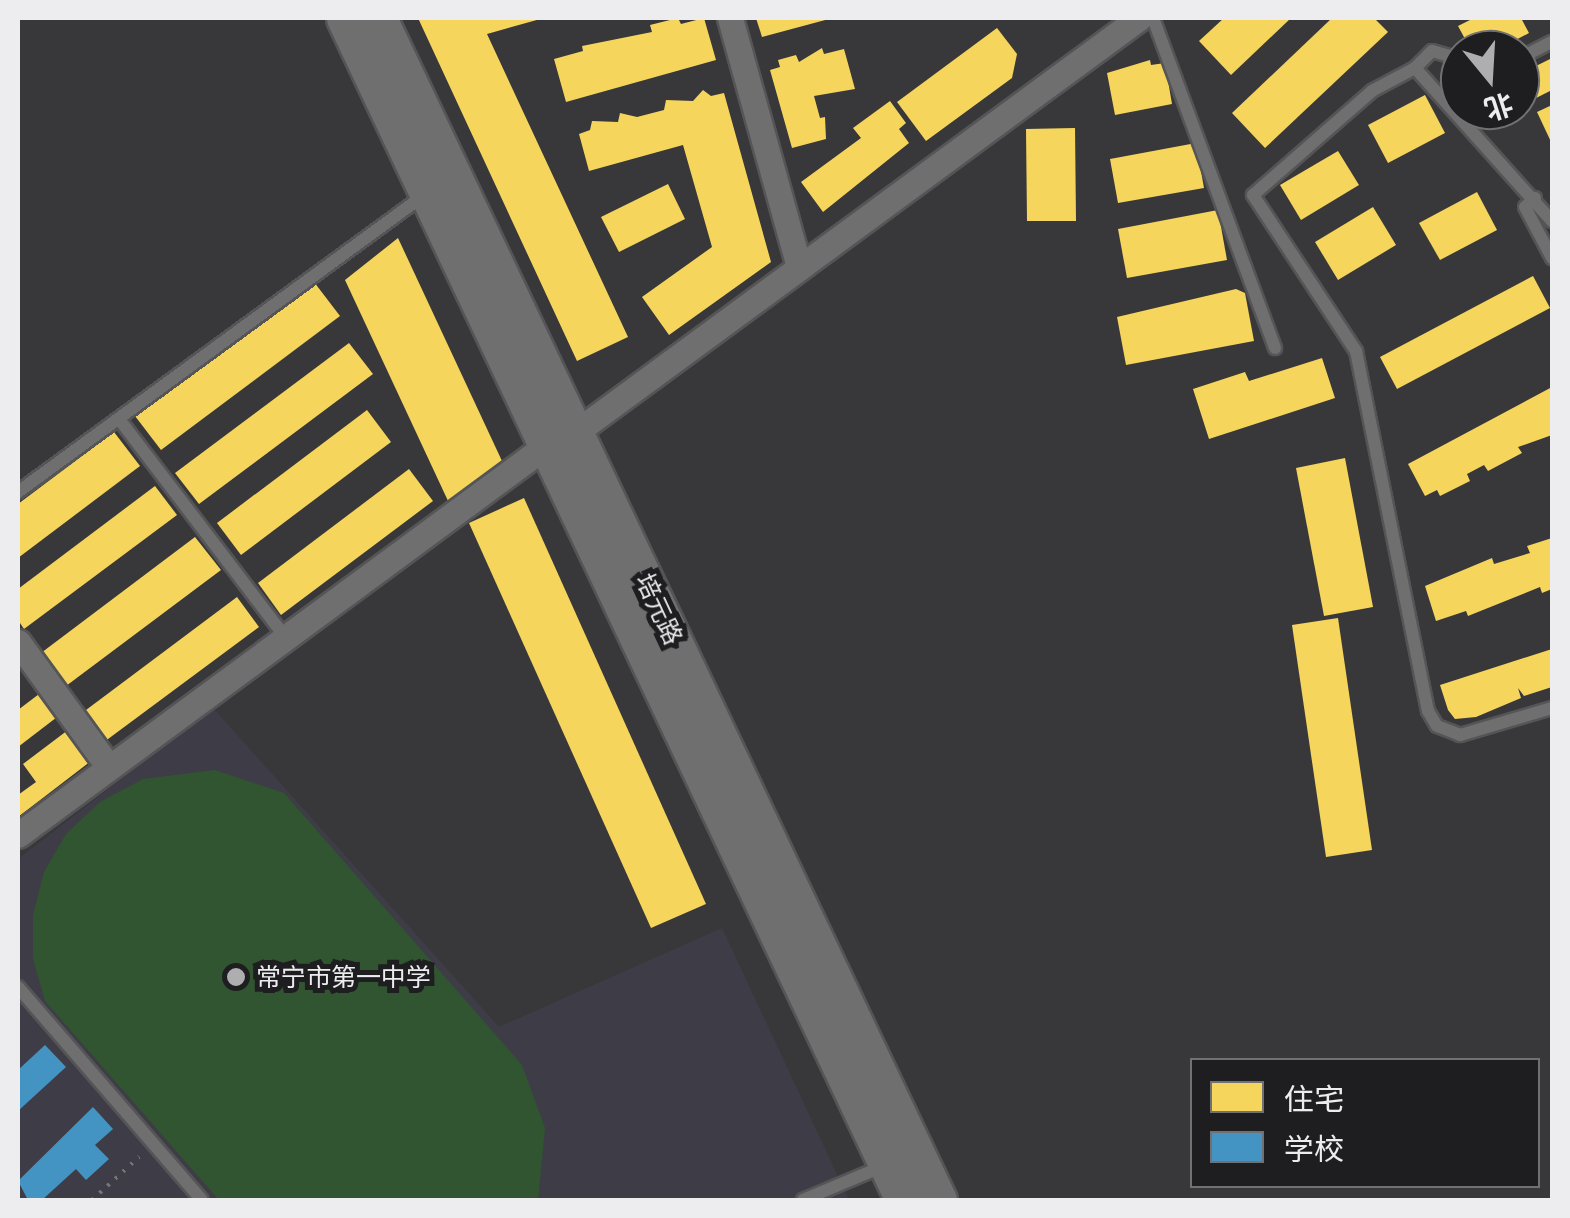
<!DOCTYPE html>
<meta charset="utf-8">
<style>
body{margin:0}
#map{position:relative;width:1570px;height:1218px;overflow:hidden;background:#38383a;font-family:Ubuntu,"Noto Sans SC",sans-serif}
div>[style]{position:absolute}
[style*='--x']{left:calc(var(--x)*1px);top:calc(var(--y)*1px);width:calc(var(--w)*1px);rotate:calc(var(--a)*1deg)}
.built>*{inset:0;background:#3e3d47}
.green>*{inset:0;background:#305530}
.homes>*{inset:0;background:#f6d55c}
.schools>*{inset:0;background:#4393c3}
.path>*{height:4px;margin-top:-2px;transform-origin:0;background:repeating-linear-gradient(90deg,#747476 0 2.5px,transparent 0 10.5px)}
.roads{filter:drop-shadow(2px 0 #555557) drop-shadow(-2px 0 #555557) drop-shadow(0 2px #555557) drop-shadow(0 -2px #555557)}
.lane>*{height:12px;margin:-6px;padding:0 6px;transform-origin:6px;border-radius:6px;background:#6f6f70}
.street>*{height:25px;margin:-12.5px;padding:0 12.5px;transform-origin:12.5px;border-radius:12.5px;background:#6f6f70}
.secondary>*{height:35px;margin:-17.5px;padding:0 17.5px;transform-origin:17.5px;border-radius:17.5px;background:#6f6f70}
.dots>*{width:28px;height:28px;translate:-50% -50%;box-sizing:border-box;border:5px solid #1e1e20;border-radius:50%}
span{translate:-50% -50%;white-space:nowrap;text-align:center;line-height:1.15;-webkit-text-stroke:10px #1e1e20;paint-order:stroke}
.street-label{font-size:25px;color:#ededf0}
.poi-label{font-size:25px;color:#ededf0}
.left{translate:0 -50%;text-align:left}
.frame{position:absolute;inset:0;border:20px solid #ededf0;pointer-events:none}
.legend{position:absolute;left:1190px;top:1058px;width:350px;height:130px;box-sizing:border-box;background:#1e1e20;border:2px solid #717173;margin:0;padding:12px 18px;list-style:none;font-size:30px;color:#ededf0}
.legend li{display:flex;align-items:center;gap:20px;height:50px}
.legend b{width:50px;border:2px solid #717173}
.north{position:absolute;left:1440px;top:30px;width:100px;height:100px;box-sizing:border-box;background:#1e1e20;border:2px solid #717173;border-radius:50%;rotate:162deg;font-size:28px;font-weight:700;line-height:40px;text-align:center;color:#ededf0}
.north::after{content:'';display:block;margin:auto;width:35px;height:45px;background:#aeaeb0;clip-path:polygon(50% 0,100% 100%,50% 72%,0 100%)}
</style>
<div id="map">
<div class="built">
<div style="clip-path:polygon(213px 708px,499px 1027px,722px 928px,849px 1200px,18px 1200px,18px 859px)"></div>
</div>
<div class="green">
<div style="clip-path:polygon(215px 770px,284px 793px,522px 1065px,545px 1128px,538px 1200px,219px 1200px,45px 1001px,33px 959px,33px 915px,44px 872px,66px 834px,100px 802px,143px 779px)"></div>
</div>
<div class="homes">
<div style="clip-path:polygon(418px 18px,544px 18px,487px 34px,628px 337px,577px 361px)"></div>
<div style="clip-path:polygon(678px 18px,681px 24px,704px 18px,716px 60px,566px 102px,554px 59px,583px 51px,582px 46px,652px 32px,650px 25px)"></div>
<div style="clip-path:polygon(756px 18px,829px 18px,829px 19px,762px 37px)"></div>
<div style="clip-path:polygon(1224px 18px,1291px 18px,1231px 75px,1199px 41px)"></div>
<div style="clip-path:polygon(1332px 18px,1374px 18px,1388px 32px,1265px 148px,1232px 113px)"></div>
<div style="clip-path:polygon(1474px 18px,1521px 18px,1529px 33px,1497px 50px,1471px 50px,1458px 26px)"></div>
<div style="clip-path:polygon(997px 28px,1017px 54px,1012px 78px,926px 141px,897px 102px)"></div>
<div style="clip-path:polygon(822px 48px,824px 54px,844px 49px,855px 89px,814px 96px,820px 118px,825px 117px,826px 139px,792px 148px,770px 70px,780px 67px,778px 60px,796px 55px,799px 62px)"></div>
<div style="clip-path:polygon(1552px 58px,1552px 90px,1536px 98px,1530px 88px,1523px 91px,1520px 74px)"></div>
<div style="clip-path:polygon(1150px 60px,1151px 65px,1165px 63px,1172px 104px,1115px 115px,1107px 73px)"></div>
<div style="clip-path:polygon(703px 90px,711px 96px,724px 93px,771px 262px,669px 335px,642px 297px,712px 247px,683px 145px,589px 171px,579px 134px,590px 130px,592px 121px,618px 122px,620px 113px,637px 117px,664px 110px,666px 100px,693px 101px)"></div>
<div style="clip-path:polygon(1425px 95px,1445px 133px,1388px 163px,1368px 125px)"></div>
<div style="clip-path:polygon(890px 101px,906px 123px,899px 129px,909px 143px,823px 212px,801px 182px,861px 138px,853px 128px)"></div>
<div style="clip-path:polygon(1552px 105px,1552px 144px,1537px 112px)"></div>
<div style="clip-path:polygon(1075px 128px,1076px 221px,1027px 221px,1026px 129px)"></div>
<div style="clip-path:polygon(1196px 143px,1204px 188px,1118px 203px,1110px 159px)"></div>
<div style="clip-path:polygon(1338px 151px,1359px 185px,1301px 220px,1280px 185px)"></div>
<div style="clip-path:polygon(668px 184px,685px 219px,619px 252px,601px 217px)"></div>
<div style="clip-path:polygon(1477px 192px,1497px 230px,1440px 260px,1419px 223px)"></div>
<div style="clip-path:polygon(1373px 207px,1396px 245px,1338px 280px,1315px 242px)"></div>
<div style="clip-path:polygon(1218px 210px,1227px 260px,1127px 278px,1118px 229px)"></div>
<div style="clip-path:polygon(398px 238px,502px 461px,449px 503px,345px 280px)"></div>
<div style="clip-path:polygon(1533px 276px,1550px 308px,1397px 389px,1380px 357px)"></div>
<div style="clip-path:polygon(314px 282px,340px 316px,161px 450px,135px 416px)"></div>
<div style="clip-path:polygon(1236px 289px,1245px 293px,1254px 341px,1126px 365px,1117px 317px)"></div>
<div style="clip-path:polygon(349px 343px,373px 374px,199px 504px,175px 473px)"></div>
<div style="clip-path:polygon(1322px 358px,1335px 398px,1209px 439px,1193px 389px,1245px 372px,1249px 381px)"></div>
<div style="clip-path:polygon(1552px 387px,1552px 435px,1518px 447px,1522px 453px,1488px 471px,1484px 465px,1467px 474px,1470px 481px,1440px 496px,1437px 490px,1425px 496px,1408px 464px)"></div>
<div style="clip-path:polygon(367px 410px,391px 442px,241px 555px,217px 523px)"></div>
<div style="clip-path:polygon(114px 432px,140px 466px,18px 558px,18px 504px)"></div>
<div style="clip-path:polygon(1345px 458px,1373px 607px,1324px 616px,1296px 468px)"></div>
<div style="clip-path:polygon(409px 469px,433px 501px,281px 615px,258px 583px)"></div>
<div style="clip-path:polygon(155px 486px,177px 515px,24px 629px,18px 620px,18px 589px)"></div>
<div style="clip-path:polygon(524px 498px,706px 904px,651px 928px,469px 523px)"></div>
<div style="clip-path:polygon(195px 537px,221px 570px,66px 686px,41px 653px)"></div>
<div style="clip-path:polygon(1552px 538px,1552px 589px,1542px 593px,1540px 587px,1468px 616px,1466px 611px,1436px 621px,1425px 586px,1492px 558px,1494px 564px,1530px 553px,1527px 546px)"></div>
<div style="clip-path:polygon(237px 597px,259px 627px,104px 742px,82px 713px)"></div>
<div style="clip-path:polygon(1338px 618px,1372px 850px,1326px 857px,1292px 625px)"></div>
<div style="clip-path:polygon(1552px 649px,1552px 687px,1524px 696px,1518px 688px,1521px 698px,1476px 717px,1455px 719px,1448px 710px,1440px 685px)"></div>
<div style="clip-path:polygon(43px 691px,61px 714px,18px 747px,18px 710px)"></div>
<div style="clip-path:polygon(68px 730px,91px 761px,18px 817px,18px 795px,36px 782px,23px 764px)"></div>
</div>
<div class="schools">
<div style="clip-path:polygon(45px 1045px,66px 1067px,18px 1111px,18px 1070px)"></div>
<div style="clip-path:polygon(93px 1107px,113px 1129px,95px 1145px,109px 1159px,86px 1180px,76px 1169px,42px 1200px,28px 1200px,18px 1181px)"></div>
</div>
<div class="path">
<div style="--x:92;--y:1200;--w:64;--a:-42.5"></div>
</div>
<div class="roads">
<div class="lane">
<div style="--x:1153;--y:18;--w:352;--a:69.7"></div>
<div style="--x:1520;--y:58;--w:36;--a:-27"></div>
<div style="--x:1460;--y:59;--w:29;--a:-164"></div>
<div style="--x:1432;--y:51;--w:24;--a:135"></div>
<div style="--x:1415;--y:68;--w:205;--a:48.2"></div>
<div style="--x:1415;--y:68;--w:49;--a:151.9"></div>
<div style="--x:1372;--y:91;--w:158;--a:138.8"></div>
<div style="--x:1253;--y:195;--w:187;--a:56.6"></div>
<div style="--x:1356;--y:351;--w:367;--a:78.7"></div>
<div style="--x:1428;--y:711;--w:17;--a:59"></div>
<div style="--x:1437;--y:726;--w:25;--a:21"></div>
<div style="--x:1460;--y:735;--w:96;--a:-16.4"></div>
<div style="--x:1535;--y:198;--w:13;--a:138"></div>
<div style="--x:1525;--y:207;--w:58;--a:62.1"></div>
<div style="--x:119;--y:419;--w:274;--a:52.7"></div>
<div style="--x:18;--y:492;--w:502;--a:-36.16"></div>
<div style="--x:18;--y:987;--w:281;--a:49.2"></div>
<div style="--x:803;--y:1200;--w:88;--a:-22.8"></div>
</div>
<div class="street">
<div style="--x:730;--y:18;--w:258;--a:74.5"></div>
<div style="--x:576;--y:432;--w:699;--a:-36.33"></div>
<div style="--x:18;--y:642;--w:153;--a:54"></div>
<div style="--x:18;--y:835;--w:657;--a:-36.4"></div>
</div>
<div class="secondary">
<div style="--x:344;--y:18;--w:1308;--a:64.69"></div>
<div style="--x:379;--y:18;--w:1308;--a:64.65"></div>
</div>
</div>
<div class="dots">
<div style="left:236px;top:977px;background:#aeaeb0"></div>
</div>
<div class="street-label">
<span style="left:659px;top:609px;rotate:65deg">培元路</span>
</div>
<div class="poi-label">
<span class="left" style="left:256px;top:977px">常宁市第一中学</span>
</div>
<div class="frame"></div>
<ul class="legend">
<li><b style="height:28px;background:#f6d55c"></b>住宅</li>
<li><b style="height:28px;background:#4393c3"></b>学校</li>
</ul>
<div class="north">北</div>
</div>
